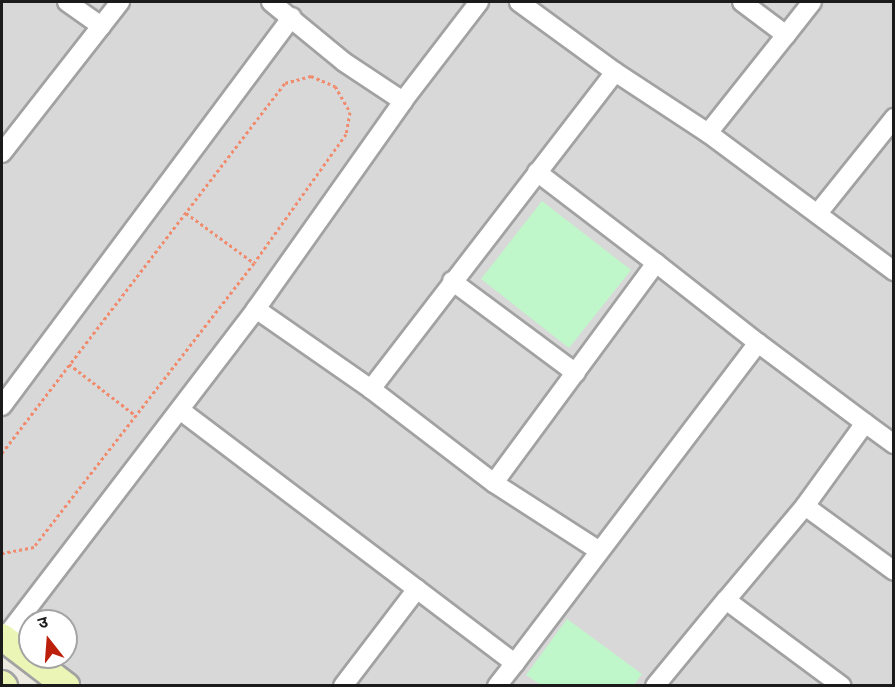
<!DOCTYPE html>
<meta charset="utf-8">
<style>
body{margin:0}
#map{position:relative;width:895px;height:687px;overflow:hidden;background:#eceae1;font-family:"Sofia Sans Condensed","Noto Sans Devanagari",sans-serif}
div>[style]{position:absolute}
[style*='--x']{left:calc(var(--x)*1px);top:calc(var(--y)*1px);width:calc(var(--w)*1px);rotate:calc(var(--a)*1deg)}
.residential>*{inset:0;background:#d9d8d8}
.park>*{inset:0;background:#bff6ca}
.path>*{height:3px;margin-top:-1.5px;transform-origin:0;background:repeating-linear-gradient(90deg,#f18b6d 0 3px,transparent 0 6px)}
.roads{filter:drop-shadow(2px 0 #a2a2a2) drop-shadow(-2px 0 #a2a2a2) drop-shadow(0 2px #a2a2a2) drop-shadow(0 -2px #a2a2a2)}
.street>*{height:18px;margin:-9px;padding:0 9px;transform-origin:9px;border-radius:9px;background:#fff}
.secondary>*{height:26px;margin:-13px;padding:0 13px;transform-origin:13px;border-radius:13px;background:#eaf5b6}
span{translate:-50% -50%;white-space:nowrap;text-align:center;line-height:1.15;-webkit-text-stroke:4.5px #fff;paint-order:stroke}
.frame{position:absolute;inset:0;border:3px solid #1b1b1b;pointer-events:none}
.north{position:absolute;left:18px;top:609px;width:60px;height:60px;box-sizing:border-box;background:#fff;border:2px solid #a4a4a4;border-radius:50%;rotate:343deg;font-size:16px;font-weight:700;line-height:24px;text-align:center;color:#1b1b1b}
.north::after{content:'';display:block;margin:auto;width:21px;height:27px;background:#bc200b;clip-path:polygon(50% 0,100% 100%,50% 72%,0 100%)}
</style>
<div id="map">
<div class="residential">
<div style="clip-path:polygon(2px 2px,893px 2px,893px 685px,85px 685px,47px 657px,66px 657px,66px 621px,30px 621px,30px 644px,2px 622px)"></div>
</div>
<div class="park">
<div style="clip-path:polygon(542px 201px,631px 270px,569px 348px,481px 279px)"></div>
<div style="clip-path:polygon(567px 619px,642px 674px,634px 685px,541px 685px,526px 675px)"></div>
</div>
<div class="path">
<div style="--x:186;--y:213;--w:84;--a:36.3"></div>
<div style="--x:69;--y:364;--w:83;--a:37.7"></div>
<div style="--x:2;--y:453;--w:466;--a:-52.6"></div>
<div style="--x:285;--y:83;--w:27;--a:-15"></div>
<div style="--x:311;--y:76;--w:26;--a:23"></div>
<div style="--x:335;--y:86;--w:30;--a:60"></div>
<div style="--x:350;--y:112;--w:22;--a:100"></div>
<div style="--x:346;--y:134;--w:158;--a:125.5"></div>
<div style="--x:254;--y:263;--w:359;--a:127.8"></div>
<div style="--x:34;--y:547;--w:33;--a:169"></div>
</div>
<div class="roads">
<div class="street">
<div style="--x:67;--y:2;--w:42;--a:35.2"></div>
<div style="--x:271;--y:2;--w:94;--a:39.4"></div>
<div style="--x:344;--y:62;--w:71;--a:33.5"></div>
<div style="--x:786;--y:35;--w:42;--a:-51.8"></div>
<div style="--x:615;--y:72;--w:111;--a:33.3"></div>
<div style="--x:708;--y:133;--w:232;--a:36.6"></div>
<div style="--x:708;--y:133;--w:125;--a:-51.5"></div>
<div style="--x:786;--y:35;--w:55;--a:-143.1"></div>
<div style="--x:2;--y:153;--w:192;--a:-52"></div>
<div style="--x:537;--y:172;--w:150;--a:37.4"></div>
<div style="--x:818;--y:213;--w:122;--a:-51.3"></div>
<div style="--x:452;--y:281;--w:154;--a:36.6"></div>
<div style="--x:256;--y:309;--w:140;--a:34.8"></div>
<div style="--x:371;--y:389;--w:155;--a:37.4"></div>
<div style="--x:758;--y:343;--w:134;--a:36.8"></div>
<div style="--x:865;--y:423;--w:102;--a:125.9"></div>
<div style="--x:805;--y:506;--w:123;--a:130"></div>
<div style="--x:726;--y:600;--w:144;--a:36.6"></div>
<div style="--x:371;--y:389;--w:400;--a:-52.4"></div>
<div style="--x:615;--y:72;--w:119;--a:-143.9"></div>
<div style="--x:2;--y:406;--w:485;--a:-53.3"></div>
<div style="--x:180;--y:410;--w:420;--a:37.1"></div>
<div style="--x:515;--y:663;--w:402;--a:-52.8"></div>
<div style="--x:758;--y:343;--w:130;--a:-141.9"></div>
<div style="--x:656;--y:263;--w:273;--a:126.4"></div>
<div style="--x:494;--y:483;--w:124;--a:32.8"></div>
<div style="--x:865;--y:423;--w:36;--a:36"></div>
<div style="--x:805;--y:506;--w:110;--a:36.1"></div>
<div style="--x:4;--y:639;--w:415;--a:-52.6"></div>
<div style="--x:256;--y:309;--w:255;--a:-54.7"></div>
<div style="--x:403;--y:101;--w:125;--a:-52.5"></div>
<div style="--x:343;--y:686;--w:122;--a:-52.7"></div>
<div style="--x:497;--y:686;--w:29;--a:-52"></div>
<div style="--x:655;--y:686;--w:112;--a:-50.5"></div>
</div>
<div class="secondary">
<div style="--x:2;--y:637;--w:81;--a:37.4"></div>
<div style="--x:2;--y:684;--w:3;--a:45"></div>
</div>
</div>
<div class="frame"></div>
<div class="north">उ</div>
</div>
